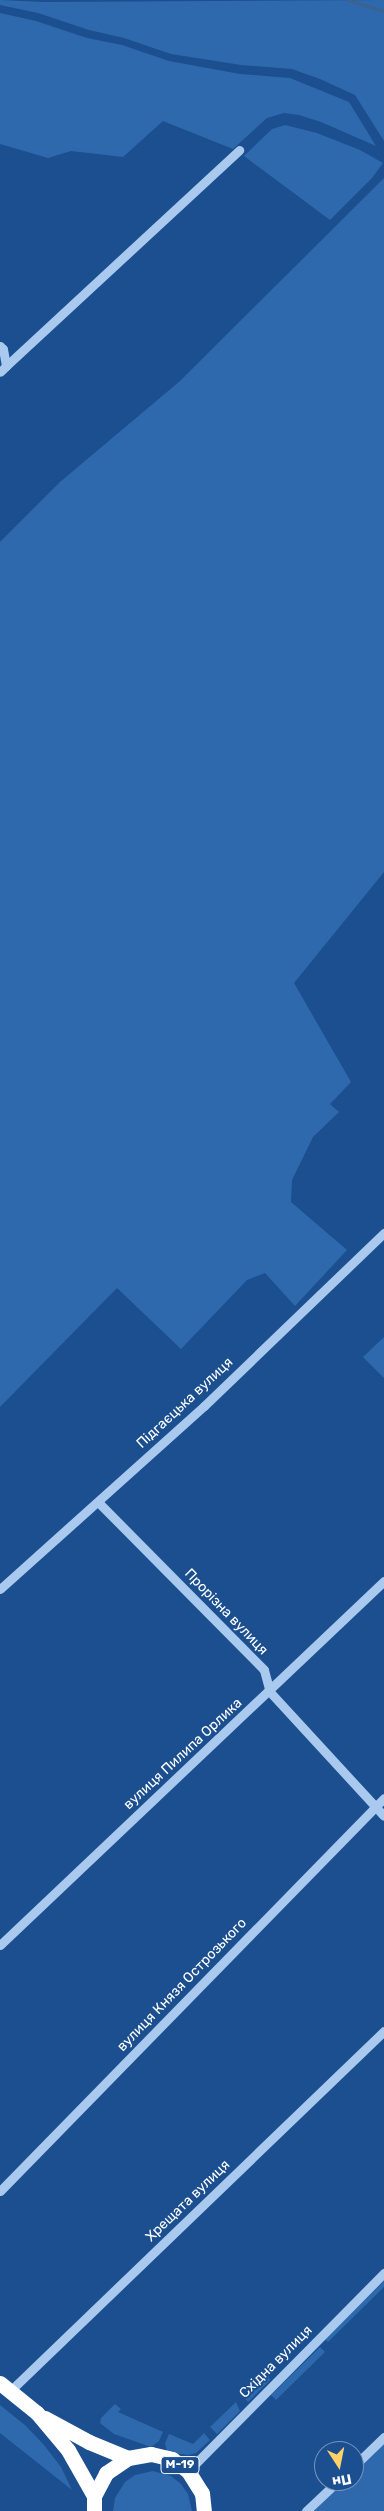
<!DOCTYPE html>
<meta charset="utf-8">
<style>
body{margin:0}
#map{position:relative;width:384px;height:2511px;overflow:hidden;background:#1b4f8f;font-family:Rubik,sans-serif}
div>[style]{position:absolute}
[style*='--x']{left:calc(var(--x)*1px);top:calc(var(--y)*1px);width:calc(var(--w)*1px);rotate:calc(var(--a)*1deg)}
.green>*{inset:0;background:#2e69ad}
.stream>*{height:3px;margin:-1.5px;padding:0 1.5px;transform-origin:1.5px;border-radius:1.5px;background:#3c6290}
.minor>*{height:9px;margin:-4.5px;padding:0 4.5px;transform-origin:4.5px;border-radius:4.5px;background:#a9c9ee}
.highway>*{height:15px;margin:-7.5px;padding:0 7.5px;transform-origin:7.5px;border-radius:7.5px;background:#fff}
span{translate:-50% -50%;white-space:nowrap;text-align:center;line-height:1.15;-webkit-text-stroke:4px #1b4f8f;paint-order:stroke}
.shield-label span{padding:1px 4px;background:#1b4f8f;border:1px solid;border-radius:4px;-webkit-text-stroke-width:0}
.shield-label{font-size:12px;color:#fff;font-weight:700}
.street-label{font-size:14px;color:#fff}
.north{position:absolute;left:314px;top:2441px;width:50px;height:50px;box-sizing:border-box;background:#1b4f8f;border:1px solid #7695bc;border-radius:50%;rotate:169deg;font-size:14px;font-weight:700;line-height:20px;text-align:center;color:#fff}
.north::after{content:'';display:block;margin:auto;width:18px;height:22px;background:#ffd166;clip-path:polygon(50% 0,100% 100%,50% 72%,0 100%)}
</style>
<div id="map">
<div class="green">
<div style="clip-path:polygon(0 0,44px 2px,384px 0,384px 141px,355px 95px,320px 79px,292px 69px,241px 65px,171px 54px,124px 38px,89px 30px,38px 13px,0 5px)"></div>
<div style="clip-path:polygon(0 13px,36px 21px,87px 38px,122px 45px,169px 61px,240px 74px,290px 78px,349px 102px,376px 146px,321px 122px,299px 115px,284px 113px,267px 118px,233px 149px,163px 121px,123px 157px,71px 151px,48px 158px,0 144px)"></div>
<div style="clip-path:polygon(285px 125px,317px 133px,360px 150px,383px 163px,372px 178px,330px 220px,244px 156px,272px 129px)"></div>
<div style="clip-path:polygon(384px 178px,384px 872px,294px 983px,351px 1082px,330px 1104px,339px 1112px,313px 1137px,292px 1180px,291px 1202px,347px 1250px,295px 1306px,265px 1273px,247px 1280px,181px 1349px,117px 1288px,0 1407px,0 542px,60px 482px,180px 381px)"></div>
<div style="clip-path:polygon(384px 1337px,384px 1378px,363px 1357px)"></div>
<div style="clip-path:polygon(384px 2281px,384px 2287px,328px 2342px,325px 2339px)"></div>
<div style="clip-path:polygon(320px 2347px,325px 2352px,276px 2400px,271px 2395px)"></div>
<div style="clip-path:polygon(267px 2373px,270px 2380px,248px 2402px,243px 2396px)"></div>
<div style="clip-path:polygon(236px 2402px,240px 2411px,217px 2434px,210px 2427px)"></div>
<div style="clip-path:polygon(115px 2404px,121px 2409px,118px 2412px,163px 2432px,159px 2441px,151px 2447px,114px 2434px,100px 2423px,101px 2418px)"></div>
<div style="clip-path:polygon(0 2405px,26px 2426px,44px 2445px,61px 2467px,72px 2490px,0 2433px)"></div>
<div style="clip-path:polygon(204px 2433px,210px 2440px,196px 2453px,188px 2455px,167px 2452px,165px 2443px,169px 2434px,193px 2444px)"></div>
<div style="clip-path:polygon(384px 2443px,384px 2511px,312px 2511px,344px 2481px,354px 2481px,354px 2472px)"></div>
<div style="clip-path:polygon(153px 2471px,171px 2476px,181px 2484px,188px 2494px,192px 2511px,113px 2511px,115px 2498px,125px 2482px,135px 2475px)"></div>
</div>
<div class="stream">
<div style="--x:348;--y:0;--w:38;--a:17"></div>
</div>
<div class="minor">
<div style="--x:0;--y:346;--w:4;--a:45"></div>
<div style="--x:3;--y:349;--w:17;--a:80"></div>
<div style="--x:6;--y:366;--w:8;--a:135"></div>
<div style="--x:6;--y:366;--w:318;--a:-42.8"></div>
<div style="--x:98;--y:1502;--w:236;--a:45.3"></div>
<div style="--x:264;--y:1670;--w:23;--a:75"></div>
<div style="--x:270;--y:1692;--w:168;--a:47.4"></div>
<div style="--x:0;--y:1589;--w:274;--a:-41.9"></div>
<div style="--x:204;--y:1406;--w:250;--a:-43.9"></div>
<div style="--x:0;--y:1945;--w:529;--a:-43.47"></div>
<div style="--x:0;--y:2191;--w:549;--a:-45.66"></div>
<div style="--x:10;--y:2391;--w:519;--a:-43.91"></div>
<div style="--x:354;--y:2466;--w:42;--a:-44"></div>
<div style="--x:188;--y:2471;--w:279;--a:-45.3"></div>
<div style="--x:306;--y:2511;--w:44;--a:-43.2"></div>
</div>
<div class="highway">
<div style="--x:0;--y:2383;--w:48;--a:39"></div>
<div style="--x:37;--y:2413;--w:48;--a:50"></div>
<div style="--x:68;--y:2450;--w:53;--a:60.5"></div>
<div style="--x:94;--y:2496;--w:15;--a:90"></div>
<div style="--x:45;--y:2418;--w:50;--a:28.6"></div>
<div style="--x:89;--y:2442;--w:42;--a:22.3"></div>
<div style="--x:94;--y:2496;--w:26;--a:-62"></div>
<div style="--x:106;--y:2473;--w:27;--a:-34"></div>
<div style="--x:128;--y:2458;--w:23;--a:-10"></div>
<div style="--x:151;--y:2454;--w:22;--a:13"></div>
<div style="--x:172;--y:2459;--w:20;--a:37"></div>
<div style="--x:188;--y:2471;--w:26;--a:58"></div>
<div style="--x:202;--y:2493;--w:18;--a:84"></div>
</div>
<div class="shield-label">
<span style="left:180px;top:2465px">М-19</span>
</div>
<div class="street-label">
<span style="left:185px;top:1403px;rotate:-43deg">Підгаєцька вулиця</span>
<span style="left:226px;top:1612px;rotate:46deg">Прорізна вулиця</span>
<span style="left:183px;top:1754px;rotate:-43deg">вулиця Пилипа Орлика</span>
<span style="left:182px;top:1985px;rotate:-46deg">вулиця Князя Острозького</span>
<span style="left:188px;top:2201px;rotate:-44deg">Хрещата вулиця</span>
<span style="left:276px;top:2362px;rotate:-45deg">Східна вулиця</span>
</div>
<div class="north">Пн</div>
</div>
